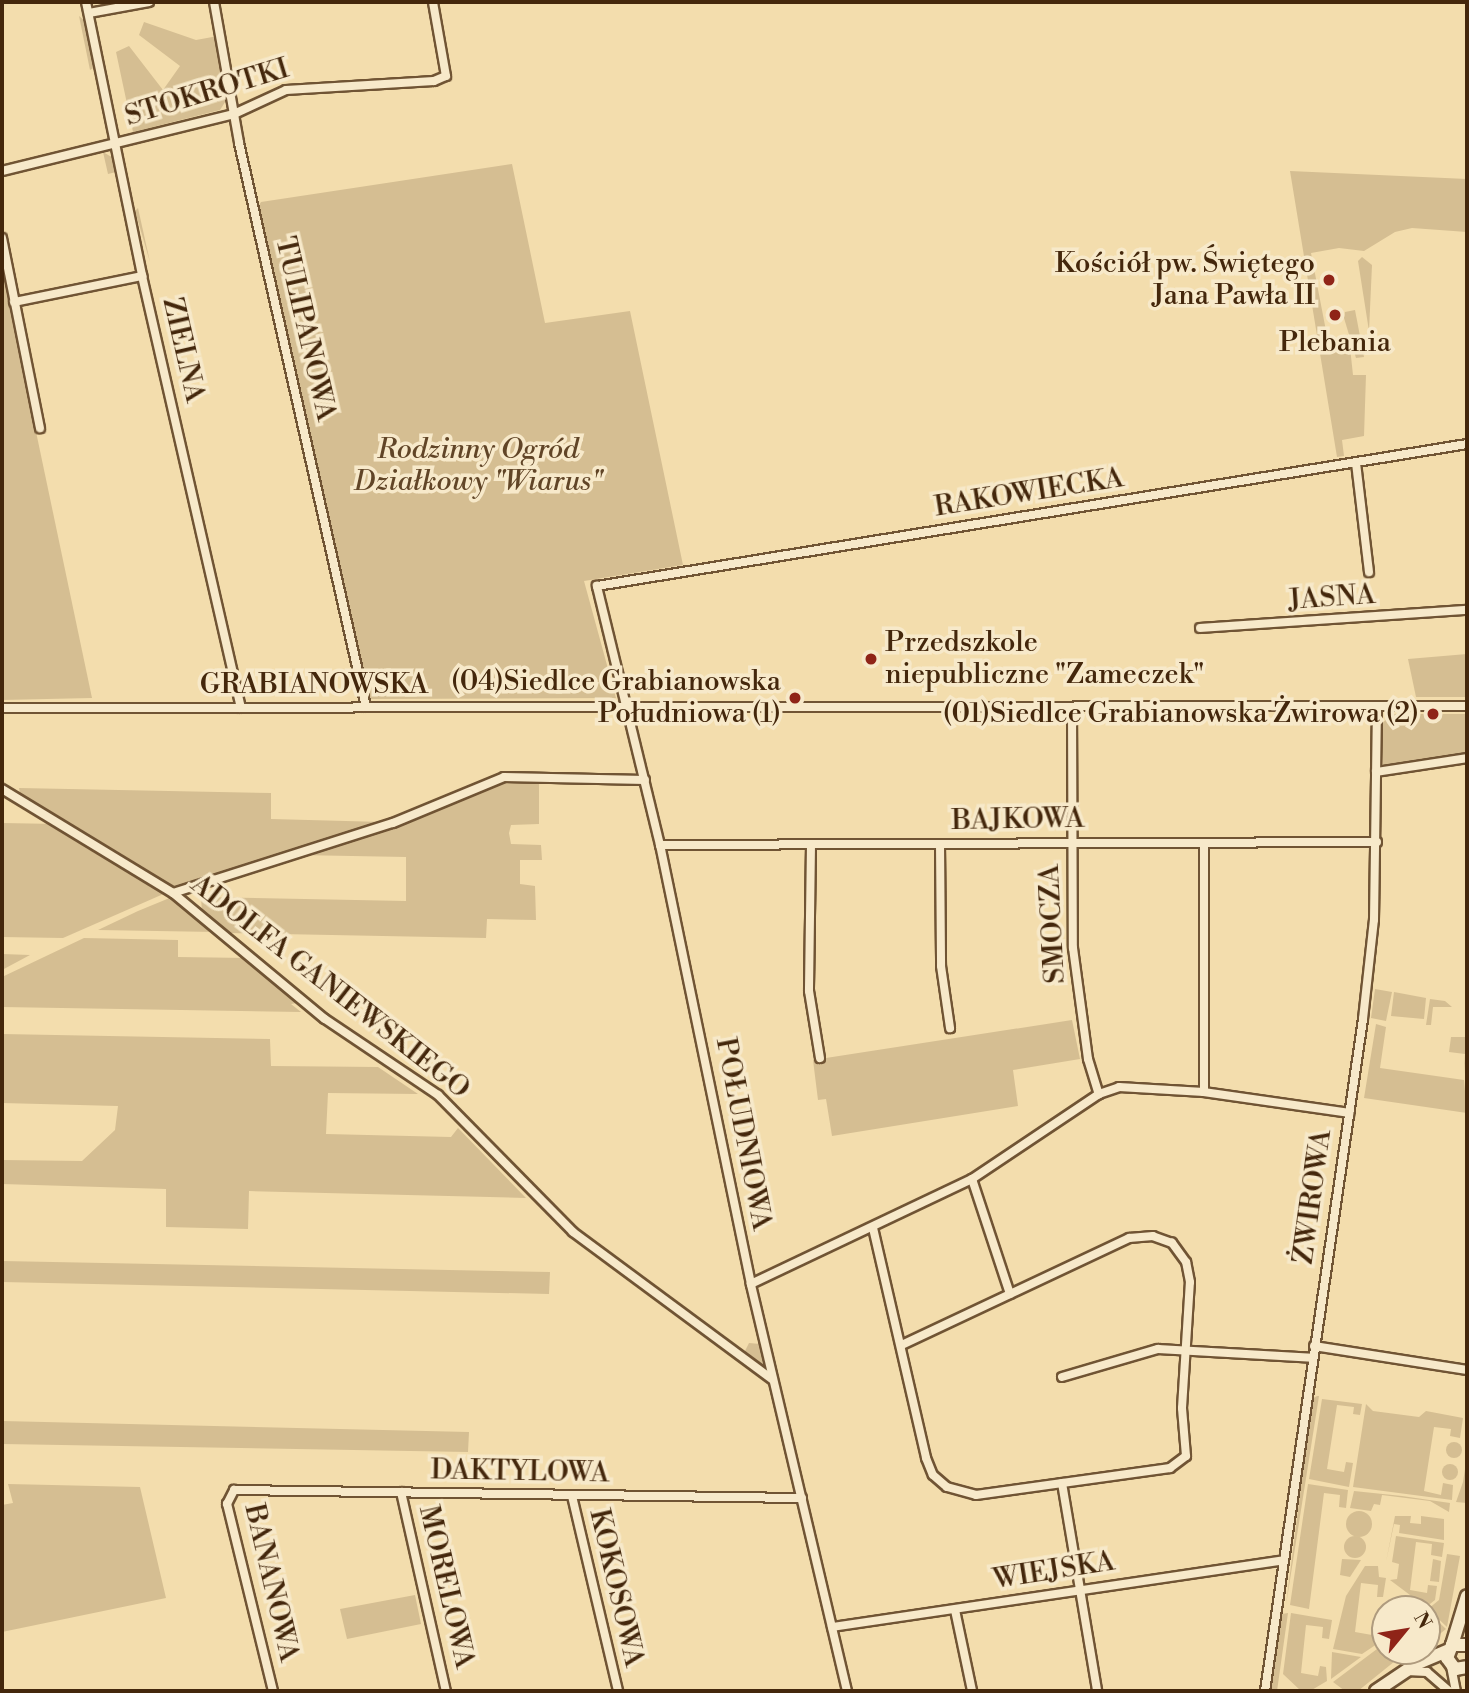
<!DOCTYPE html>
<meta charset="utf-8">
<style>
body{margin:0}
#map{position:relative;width:1469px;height:1693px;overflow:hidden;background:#f3ddad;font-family:"Libre Bodoni",serif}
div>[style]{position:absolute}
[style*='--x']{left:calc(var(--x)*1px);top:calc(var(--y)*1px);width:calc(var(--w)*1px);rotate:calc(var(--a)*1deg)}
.green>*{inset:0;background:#d5be92}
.round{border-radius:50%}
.roads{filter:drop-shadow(2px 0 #705434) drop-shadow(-2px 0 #705434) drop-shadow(0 2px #705434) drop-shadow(0 -2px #705434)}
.street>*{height:8px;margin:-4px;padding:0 4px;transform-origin:4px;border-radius:4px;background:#f7e9ca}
.secondary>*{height:12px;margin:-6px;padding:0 6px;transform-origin:6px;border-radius:6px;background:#f7e9ca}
.dots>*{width:19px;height:19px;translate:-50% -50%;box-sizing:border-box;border:4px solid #f7e9ca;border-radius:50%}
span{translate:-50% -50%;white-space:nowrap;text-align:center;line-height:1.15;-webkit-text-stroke:7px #f7e9ca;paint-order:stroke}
.street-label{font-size:28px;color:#44270c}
.poi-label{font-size:28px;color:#44270c}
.right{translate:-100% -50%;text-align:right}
.left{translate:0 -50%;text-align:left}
.park-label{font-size:28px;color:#614527;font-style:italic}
.frame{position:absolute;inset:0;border:4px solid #44270c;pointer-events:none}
.north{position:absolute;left:1371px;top:1595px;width:70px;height:70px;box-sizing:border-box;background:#f7e9ca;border:2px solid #af9b7e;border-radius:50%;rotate:60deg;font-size:19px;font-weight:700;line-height:28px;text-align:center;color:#44270c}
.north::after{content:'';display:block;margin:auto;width:24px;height:32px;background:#8f2418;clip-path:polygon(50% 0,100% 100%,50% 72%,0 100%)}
</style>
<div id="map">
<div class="green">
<div style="clip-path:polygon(79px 16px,85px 21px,95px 67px,90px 70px)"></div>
<div style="clip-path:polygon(144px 22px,196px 40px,218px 36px,227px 99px,220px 110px,133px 132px,116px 52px,129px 46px,163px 90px,180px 66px,139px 35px)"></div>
<div style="clip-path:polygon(103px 152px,115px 159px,116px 172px,108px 174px)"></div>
<div style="clip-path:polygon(512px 164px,545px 323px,630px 311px,683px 565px,584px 581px,616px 698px,367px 699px,258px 207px,261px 202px)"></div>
<div style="clip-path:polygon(1290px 171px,1467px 179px,1467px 232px,1412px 228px,1395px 232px,1364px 251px,1339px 248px,1311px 253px,1328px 341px,1349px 338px,1353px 375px,1366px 375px,1364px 436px,1342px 440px,1344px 456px,1337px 457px)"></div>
<div style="clip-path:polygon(138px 208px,150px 262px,135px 211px)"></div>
<div style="clip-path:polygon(1362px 257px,1372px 265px,1369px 331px,1358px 261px)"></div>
<div style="clip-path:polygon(2px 270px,92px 698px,2px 700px)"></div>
<div style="clip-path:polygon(1355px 310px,1364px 357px,1356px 358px,1344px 318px,1345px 312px)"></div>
<div style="clip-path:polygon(1467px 654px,1467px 697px,1416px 697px,1408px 659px)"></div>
<div style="clip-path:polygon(1393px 714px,1467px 714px,1467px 752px,1429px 762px,1425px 758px,1383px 766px,1381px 724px)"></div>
<div style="clip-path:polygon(505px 781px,539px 781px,539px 824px,511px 825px,509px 833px,511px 844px,541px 845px,542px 860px,520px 860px,520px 884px,535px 886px,536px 920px,487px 919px,486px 938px,226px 933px,202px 913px,201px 897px,406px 901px,406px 857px,298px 855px,387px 830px)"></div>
<div style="clip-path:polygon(19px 788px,271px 793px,271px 819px,383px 822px,175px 889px,21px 799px)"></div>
<div style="clip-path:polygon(2px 823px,57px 824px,168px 892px,63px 938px,2px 937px)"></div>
<div style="clip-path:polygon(172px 897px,216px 932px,98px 930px,138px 911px)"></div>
<div style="clip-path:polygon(84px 938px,178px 940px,178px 957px,247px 958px,297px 1003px,291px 1004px,301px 1012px,2px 1007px,2px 977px)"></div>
<div style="clip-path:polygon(2px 954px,30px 955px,2px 970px)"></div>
<div style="clip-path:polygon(1375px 989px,1392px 992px,1386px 1021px,1371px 1018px)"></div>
<div style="clip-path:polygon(1394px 992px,1426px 998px,1424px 1019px,1391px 1016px)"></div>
<div style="clip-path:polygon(1430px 999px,1445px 1001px,1452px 1007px,1433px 1007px,1431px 1025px,1426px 1025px)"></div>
<div style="clip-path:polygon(1072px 1020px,1080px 1059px,1013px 1070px,1018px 1106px,832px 1136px,826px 1099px,818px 1100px,813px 1060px)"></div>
<div style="clip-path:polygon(1376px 1024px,1386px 1027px,1380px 1068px,1464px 1080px,1467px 1113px,1364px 1098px)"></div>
<div style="clip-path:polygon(2px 1034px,270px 1039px,271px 1066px,378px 1067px,418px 1094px,328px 1093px,326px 1134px,451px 1137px,458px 1128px,526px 1198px,249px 1191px,248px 1229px,166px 1227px,166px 1189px,2px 1184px,2px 1160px,82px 1161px,115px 1130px,118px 1106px,2px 1103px)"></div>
<div style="clip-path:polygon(1451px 1037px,1465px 1037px,1467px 1041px,1464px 1074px,1465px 1054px,1449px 1052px)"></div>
<div style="clip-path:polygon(2px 1261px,550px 1272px,549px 1294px,2px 1282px)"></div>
<div style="clip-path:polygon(749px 1343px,760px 1344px,766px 1365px,762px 1369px,743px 1355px)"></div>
<div style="clip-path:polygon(1317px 1396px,1319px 1396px,1286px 1605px,1312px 1399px)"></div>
<div style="clip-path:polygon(1322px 1399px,1362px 1404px,1360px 1415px,1353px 1414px,1354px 1407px,1337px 1405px,1327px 1469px,1344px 1472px,1346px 1462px,1353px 1463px,1349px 1487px,1309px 1479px)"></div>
<div style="clip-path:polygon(1366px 1404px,1373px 1411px,1419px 1417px,1426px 1411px,1463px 1418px,1460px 1438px,1450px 1436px,1451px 1429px,1434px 1427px,1424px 1491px,1441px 1495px,1443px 1483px,1453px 1485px,1452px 1500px,1353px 1487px)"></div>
<div style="clip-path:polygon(2px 1421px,469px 1432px,468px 1452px,2px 1444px)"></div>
<div class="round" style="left:1446px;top:1442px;width:16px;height:16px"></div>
<div style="clip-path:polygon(1467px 1456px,1467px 1503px,1456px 1502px,1463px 1482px)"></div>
<div class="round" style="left:1442px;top:1464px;width:16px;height:16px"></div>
<div style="clip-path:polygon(8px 1484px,140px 1487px,166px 1598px,2px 1632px,2px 1505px,13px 1503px)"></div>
<div style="clip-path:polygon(1308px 1484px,1348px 1490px,1346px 1508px,1339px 1507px,1340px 1495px,1324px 1493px,1309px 1609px,1290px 1605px)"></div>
<div style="clip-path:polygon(1354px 1491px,1402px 1496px,1450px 1503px,1449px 1512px,1430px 1501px,1382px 1495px,1380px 1505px,1374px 1504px,1371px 1511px,1350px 1508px)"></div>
<div class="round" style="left:1346px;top:1511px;width:26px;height:26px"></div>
<div style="clip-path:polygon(1395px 1516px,1411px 1516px,1410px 1523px,1421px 1524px,1421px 1516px,1444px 1519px,1444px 1540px,1399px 1533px,1400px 1525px,1394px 1524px,1386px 1562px)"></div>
<div class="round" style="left:1344px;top:1536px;width:22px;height:22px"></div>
<div style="clip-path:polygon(1396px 1536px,1444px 1543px,1442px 1557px,1431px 1555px,1432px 1544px,1416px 1542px,1410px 1590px,1427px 1593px,1428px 1585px,1437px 1586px,1435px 1600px,1426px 1607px,1390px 1580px,1397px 1579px,1399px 1564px,1392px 1562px)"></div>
<div style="clip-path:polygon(1447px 1554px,1460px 1556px,1447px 1627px,1428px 1609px,1439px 1600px)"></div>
<div style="clip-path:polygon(1342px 1559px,1361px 1560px,1350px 1577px,1340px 1575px)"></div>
<div style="clip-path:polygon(1433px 1559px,1441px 1561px,1439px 1582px,1430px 1581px)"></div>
<div style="clip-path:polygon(1365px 1566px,1378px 1566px,1379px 1577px,1386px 1578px,1383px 1597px,1377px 1597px,1378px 1585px,1361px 1583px,1355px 1632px,1372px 1635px,1375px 1625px,1383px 1640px,1362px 1654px,1333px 1649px,1346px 1596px)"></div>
<div style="clip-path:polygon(415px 1595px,421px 1624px,347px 1639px,340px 1609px)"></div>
<div style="clip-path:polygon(1427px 1611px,1446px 1629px,1427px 1644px)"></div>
<div style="clip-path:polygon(1288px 1613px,1277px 1691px,1271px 1691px,1282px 1614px)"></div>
<div style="clip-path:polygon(1291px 1613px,1332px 1620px,1329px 1639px,1322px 1638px,1323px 1627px,1306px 1625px,1301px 1673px,1318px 1676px,1320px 1666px,1326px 1667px,1327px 1681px,1310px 1691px,1301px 1691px,1283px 1674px)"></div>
<div style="clip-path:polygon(1385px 1643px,1385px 1651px,1395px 1651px,1400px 1657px,1358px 1691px,1345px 1691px,1333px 1682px)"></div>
<div style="clip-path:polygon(1332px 1652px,1361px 1657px,1331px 1679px)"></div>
</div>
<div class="roads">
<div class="street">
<div style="--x:86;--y:2;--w:280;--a:78.4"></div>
<div style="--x:142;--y:276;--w:443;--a:77.1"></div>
<div style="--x:214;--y:2;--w:143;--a:79.9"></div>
<div style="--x:239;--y:143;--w:578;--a:77.31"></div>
<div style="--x:89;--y:13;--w:61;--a:-10.4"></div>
<div style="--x:2;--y:171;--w:239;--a:-13.8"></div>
<div style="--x:234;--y:114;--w:57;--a:-24.8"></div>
<div style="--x:286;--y:90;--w:148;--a:-3.5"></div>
<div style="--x:434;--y:81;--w:13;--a:-23"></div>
<div style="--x:446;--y:76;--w:75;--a:-100"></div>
<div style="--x:2;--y:238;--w:194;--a:78.7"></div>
<div style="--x:14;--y:302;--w:131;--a:-11.5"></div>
<div style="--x:1356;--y:463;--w:110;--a:83.2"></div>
<div style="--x:1200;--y:628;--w:268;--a:-3.9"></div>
<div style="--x:1072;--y:707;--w:241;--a:89.8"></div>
<div style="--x:1073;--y:948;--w:112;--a:82.3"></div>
<div style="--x:1088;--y:1059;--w:37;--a:73"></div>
<div style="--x:2;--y:708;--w:1465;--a:-0.08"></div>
<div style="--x:1376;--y:772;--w:92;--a:-8.7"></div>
<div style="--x:2;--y:789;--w:200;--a:31.3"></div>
<div style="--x:173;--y:893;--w:197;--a:39.7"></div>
<div style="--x:325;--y:1019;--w:136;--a:33.9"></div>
<div style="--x:438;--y:1095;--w:192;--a:45.4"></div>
<div style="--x:573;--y:1232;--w:247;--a:36.5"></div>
<div style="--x:1204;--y:843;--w:249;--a:90"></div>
<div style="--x:940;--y:844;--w:122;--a:89.5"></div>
<div style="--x:941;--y:966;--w:63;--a:81.7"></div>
<div style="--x:660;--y:845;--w:717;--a:-0.24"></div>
<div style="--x:811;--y:845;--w:146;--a:90.8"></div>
<div style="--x:809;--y:991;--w:68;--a:80.7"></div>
<div style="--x:173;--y:893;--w:231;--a:-17.7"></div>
<div style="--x:393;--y:823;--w:120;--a:-22.5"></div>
<div style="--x:504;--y:777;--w:141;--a:1.2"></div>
<div style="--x:972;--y:1179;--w:121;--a:71.7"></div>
<div style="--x:873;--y:1228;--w:236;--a:77"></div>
<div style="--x:926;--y:1458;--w:18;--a:68"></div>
<div style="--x:933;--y:1475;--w:18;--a:41"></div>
<div style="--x:947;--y:1487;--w:30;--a:15"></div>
<div style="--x:976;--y:1495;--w:196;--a:-7.9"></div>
<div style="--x:1170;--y:1468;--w:20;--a:-37"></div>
<div style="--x:1186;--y:1456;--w:48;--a:-94.8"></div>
<div style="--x:1182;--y:1408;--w:126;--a:-86.4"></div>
<div style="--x:1190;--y:1282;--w:20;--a:-101"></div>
<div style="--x:1186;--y:1262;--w:24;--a:-126"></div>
<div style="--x:1172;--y:1243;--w:20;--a:-160"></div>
<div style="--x:1153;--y:1236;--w:24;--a:175"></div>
<div style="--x:1129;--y:1238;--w:251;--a:154.8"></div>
<div style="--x:751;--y:1284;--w:245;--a:-25.4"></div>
<div style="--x:972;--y:1179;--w:153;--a:-33.8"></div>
<div style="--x:1099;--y:1094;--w:21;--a:-19"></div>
<div style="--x:1119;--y:1087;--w:85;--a:3.4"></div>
<div style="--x:1204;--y:1092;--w:147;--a:8.2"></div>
<div style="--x:1314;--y:1346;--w:155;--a:8.9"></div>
<div style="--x:1062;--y:1377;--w:100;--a:-16.3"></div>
<div style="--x:1158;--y:1349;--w:154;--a:3.3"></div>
<div style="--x:1062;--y:1483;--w:211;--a:80.4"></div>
<div style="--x:401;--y:1492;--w:204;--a:77.3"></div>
<div style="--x:572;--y:1496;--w:200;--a:76.7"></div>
<div style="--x:955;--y:1610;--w:83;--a:78.1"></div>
<div style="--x:832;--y:1627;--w:456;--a:-8.4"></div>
<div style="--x:1451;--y:1666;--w:25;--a:79"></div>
<div style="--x:1407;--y:1671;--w:20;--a:3"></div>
<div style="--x:1427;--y:1672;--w:29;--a:41"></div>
<div style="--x:273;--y:1691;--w:193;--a:-103.8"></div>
<div style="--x:227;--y:1504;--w:16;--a:-63"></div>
<div style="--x:234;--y:1490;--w:568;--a:0.81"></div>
<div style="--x:847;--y:1691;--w:418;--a:-103.3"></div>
<div style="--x:751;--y:1284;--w:448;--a:-101.7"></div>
<div style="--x:660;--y:845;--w:267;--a:-103.7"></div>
<div style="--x:597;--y:586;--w:882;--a:-9.27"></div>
<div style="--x:1265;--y:1691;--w:679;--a:-81.7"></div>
<div style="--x:1363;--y:1019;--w:100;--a:-83.7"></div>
<div style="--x:1374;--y:920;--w:213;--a:-89.2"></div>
</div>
<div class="secondary">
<div style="--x:1452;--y:1645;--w:51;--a:-73"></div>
<div style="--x:1467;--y:1645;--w:15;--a:180"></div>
<div style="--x:1452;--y:1645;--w:14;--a:111"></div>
<div style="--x:1447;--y:1658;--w:14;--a:54"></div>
<div style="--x:1455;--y:1669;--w:12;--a:-9"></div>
<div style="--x:1376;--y:1691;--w:48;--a:-34"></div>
<div style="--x:1416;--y:1664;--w:34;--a:-23"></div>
</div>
</div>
<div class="dots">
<div style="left:1329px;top:280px;background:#8f2418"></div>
<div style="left:1335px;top:315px;background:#8f2418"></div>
<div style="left:871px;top:659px;background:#8f2418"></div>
<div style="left:795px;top:698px;background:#8f2418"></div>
<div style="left:1433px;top:714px;background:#8f2418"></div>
</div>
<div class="street-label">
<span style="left:207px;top:93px;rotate:-17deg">STOKROTKI</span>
<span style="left:305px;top:329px;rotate:77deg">TULIPANOWA</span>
<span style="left:183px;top:350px;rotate:77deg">ZIELNA</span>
<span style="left:1029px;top:493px;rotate:-9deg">RAKOWIECKA</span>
<span style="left:1332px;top:598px;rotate:-4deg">JASNA</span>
<span style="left:314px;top:685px">GRABIANOWSKA</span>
<span style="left:1018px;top:820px;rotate:-1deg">BAJKOWA</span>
<span style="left:1053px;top:924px;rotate:-93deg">SMOCZA</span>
<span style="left:330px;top:987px;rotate:38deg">ADOLFA GANIEWSKIEGO</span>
<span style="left:743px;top:1134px;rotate:79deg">POŁUDNIOWA</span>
<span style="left:1313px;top:1197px;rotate:-82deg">ŻWIROWA</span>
<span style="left:520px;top:1472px;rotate:1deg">DAKTYLOWA</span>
<span style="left:1054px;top:1571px;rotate:-9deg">WIEJSKA</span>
<span style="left:271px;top:1583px;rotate:77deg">BANANOWA</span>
<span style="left:446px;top:1587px;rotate:77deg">MORELOWA</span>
<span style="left:616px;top:1588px;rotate:77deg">KOKOSOWA</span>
</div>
<div class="poi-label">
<span class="right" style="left:1315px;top:280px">Kościół pw. Świętego<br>Jana Pawła II</span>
<span style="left:1335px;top:343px">Plebania</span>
<span class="left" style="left:885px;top:659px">Przedszkole<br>niepubliczne "Zameczek"</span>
<span class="right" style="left:781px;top:698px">(04)Siedlce Grabianowska<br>Południowa (1)</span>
<span class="right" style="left:1419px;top:714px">(01)Siedlce Grabianowska Żwirowa (2)</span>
</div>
<div class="park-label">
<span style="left:478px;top:466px">Rodzinny Ogród<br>Działkowy "Wiarus"</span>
</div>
<div class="frame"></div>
<div class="north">N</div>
</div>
